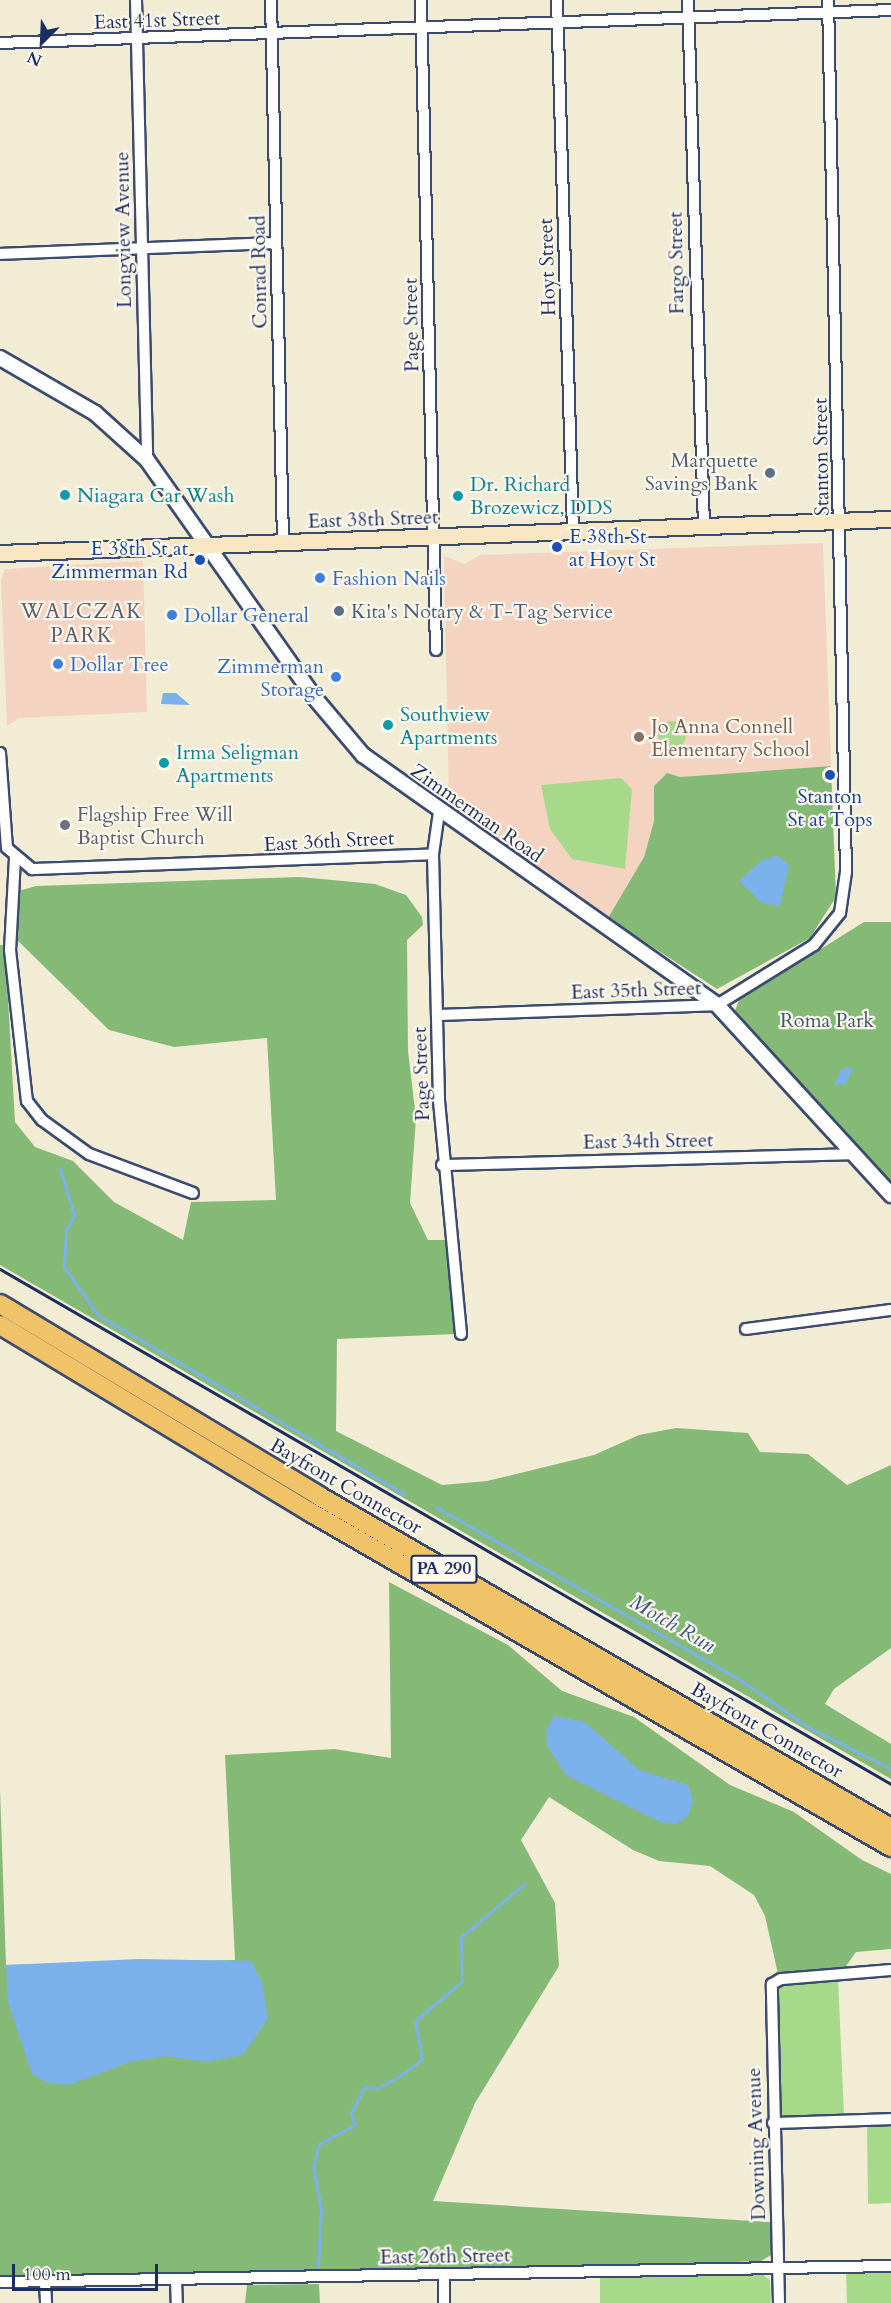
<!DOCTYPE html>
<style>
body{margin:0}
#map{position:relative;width:891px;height:2303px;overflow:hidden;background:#f2ecd5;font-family:Cardo,serif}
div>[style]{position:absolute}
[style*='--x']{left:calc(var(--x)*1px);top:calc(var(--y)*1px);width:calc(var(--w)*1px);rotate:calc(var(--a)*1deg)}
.built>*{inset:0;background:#f4d3c0}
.green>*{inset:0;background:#a6da8a}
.round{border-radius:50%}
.forest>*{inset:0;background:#84ba76}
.water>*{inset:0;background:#7bb1ea}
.stream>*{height:3px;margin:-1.5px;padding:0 1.5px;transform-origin:1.5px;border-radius:1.5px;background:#7bb1ea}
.roads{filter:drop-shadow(2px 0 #3b4b70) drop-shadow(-2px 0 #3b4b70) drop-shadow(0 2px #3b4b70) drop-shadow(0 -2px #3b4b70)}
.minor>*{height:10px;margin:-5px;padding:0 5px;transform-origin:5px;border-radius:5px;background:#fff}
.tertiary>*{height:14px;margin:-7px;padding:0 7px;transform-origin:7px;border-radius:7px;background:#fff}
.secondary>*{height:15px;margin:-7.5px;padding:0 7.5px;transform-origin:7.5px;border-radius:7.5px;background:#f9e7c3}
.trunk>*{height:18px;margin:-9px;padding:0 9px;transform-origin:9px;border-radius:9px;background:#f1c369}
.rail>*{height:3px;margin:-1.5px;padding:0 1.5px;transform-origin:1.5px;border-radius:1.5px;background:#1b2f5e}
.dots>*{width:16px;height:16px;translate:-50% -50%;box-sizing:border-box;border:3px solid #fbf7ec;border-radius:50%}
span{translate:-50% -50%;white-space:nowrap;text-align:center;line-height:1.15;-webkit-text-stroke:4.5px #fbf7ec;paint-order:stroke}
.shield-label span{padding:2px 4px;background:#fbf7ec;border:2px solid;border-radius:4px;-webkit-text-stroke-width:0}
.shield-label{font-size:18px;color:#1b2f5e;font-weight:700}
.street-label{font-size:20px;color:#1b2f5e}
.service-label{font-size:20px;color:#4e5e75}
.right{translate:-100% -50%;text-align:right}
.left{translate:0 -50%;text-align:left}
.culture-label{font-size:20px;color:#0d838f}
.transit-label{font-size:20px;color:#164399}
.shop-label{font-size:20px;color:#366cbe}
.education-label{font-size:20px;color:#785e54}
.worship-label{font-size:20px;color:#5b616d}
.park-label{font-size:20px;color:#3e5a69}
.neighbourhood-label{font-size:21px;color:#605e6b;letter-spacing:1.5px}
.water-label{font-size:21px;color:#385688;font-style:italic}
.north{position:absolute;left:12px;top:12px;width:60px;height:60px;-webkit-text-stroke:4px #fbf7ec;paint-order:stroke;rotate:204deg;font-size:16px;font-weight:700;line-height:24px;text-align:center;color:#1b2f5e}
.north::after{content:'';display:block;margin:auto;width:21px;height:27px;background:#1b2f5e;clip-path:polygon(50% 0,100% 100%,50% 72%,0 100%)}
.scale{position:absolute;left:12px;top:2264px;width:146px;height:27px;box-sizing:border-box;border:3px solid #1b2f5e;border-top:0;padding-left:8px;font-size:18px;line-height:21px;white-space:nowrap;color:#1b2f5e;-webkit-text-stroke:4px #fbf7ec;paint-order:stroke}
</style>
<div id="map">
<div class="built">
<div style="clip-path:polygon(823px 543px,831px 766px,680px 777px,667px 773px,654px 786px,654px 821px,644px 857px,608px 918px,449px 805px,444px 556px,465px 564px,480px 555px)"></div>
<div style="clip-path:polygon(143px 561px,147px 712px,19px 718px,7px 726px,1px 580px,5px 569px)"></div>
</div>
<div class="green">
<div class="round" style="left:658px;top:721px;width:28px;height:28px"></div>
<div style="clip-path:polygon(621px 778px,632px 789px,625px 869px,572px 859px,550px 829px,541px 785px)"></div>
<div style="clip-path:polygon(838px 1977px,844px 2115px,783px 2117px,778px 2114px,776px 1989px,781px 1984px)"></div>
<div style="clip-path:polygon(867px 2123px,891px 2123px,891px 2203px,868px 2204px)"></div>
<div style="clip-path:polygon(891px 2270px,891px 2303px,847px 2303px,846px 2271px)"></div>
<div style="clip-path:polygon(763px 2275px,770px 2280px,771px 2303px,600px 2303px,600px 2277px)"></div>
</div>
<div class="forest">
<div style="clip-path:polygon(831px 766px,836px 897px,810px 938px,717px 989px,608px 918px,644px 857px,654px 821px,654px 786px,667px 773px,680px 777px)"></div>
<div style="clip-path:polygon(300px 877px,375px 884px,406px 895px,422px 917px,423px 925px,407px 940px,408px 1051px,416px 1118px,410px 1203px,428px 1240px,445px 1240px,456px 1334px,337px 1339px,336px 1431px,442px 1485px,487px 1481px,594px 1455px,639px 1435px,676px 1428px,748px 1433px,760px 1452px,808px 1454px,847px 1485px,891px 1465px,891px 1648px,834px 1689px,825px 1704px,891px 1744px,891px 1779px,0 1265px,0 945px,5px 945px,15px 1122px,35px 1147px,73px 1161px,114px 1202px,183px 1240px,191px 1202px,276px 1200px,267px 1038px,174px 1047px,109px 1030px,16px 939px,15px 892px,36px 886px)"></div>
<div style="clip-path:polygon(864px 922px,891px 922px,891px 1185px,735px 1011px,739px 1000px)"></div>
<div style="clip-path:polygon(389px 1582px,508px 1645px,562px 1691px,634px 1717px,730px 1785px,794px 1812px,862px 1860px,891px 1874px,891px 1949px,856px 1952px,844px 1969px,778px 1974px,765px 1916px,754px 1895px,710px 1866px,659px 1861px,633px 1850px,549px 1797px,521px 1840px,555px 1903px,559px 1966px,475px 2103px,433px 2201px,770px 2222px,771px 2255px,761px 2261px,651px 2265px,1px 2277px,0 2289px,0 1789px,6px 1965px,235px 1960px,225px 1755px,334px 1749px,391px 1758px)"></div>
<div style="clip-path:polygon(319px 2284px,320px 2303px,245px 2303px,247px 2285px)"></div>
</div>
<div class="water">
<div style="clip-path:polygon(176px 693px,190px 705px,161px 704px,163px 693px)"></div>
<div style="clip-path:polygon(778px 856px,789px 865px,780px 906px,762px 903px,739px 881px,762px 860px)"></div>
<div style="clip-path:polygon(853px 1067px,846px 1084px,834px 1085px,841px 1069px)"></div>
<div style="clip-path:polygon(554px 1716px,585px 1722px,639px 1770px,688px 1785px,693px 1800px,688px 1816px,676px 1824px,660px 1822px,566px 1775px,547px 1746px,546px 1731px)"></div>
<div style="clip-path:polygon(139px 1959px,251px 1961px,262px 1982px,268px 2018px,243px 2055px,206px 2062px,166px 2056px,130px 2062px,69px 2085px,47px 2083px,32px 2074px,8px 2002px,6px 1965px)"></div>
</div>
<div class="stream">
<div style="--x:60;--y:1169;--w:48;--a:73.1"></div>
<div style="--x:74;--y:1215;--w:17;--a:118"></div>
<div style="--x:66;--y:1230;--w:37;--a:93"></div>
<div style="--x:64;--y:1267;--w:59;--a:54.7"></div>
<div style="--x:98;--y:1315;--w:355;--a:30.3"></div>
<div style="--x:436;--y:1507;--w:348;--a:29.6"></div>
<div style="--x:739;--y:1679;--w:84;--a:34.8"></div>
<div style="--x:808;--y:1727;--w:93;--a:26.8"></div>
<div style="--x:318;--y:2267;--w:59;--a:-87.1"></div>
<div style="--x:321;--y:2208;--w:42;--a:-101"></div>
<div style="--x:313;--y:2167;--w:24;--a:-75"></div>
<div style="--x:319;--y:2144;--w:41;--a:-27.8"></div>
<div style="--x:355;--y:2125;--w:13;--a:-108"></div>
<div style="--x:351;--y:2113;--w:29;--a:-63"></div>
<div style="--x:364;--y:2087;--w:13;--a:4"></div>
<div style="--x:377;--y:2088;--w:22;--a:-27"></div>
<div style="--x:397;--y:2078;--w:31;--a:-37"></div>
<div style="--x:422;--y:2059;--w:39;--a:-100"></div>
<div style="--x:415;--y:2021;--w:62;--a:-40.4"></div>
<div style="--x:462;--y:1981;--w:44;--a:-91.3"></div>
<div style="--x:461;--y:1937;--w:82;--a:-40.1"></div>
</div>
<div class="roads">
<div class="minor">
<div style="--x:136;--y:0;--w:460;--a:88.6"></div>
<div style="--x:271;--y:0;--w:543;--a:88.73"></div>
<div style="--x:421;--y:0;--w:650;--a:88.68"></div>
<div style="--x:557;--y:0;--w:532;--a:88.28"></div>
<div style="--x:688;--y:0;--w:526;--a:88.26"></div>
<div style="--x:0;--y:43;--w:892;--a:-2.12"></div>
<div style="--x:0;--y:254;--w:276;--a:-2.3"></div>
<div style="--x:0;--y:753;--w:95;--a:85.8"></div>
<div style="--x:7;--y:848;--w:33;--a:40"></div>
<div style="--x:32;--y:869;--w:401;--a:-2.1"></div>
<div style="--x:439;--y:812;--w:42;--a:98.1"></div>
<div style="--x:433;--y:854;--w:247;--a:88.6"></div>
<div style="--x:439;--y:1101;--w:234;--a:84.6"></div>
<div style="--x:15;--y:858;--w:92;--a:93.1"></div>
<div style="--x:10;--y:950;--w:152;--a:83.6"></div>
<div style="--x:27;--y:1101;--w:24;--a:52"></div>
<div style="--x:42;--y:1120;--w:58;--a:35.9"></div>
<div style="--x:89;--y:1154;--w:111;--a:20.6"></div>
<div style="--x:437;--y:1015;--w:280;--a:-2"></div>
<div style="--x:717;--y:1005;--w:114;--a:-31.7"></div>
<div style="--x:814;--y:945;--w:41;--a:-50.9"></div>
<div style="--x:840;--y:913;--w:41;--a:-81.7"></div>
<div style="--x:846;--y:872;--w:872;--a:-91.18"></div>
<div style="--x:442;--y:1165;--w:412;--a:-1.5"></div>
<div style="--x:746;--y:1329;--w:146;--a:-7.5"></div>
<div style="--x:773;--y:2123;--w:118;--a:-1.9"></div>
<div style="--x:444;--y:2274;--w:29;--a:90"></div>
<div style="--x:176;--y:2280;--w:23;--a:88"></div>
<div style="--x:1;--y:2282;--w:890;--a:-1.03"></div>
<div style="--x:45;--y:2282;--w:21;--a:87"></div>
<div style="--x:779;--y:2303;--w:319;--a:-91.3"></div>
<div style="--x:772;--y:1984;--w:10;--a:-29"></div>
<div style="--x:781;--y:1979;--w:110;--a:-4.7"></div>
</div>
<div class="tertiary">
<div style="--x:0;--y:358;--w:110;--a:30.1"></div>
<div style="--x:95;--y:413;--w:70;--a:42.1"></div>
<div style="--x:147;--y:460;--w:290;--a:54.8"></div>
<div style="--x:314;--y:697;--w:76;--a:49.8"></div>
<div style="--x:363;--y:755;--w:433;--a:35.2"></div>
<div style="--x:717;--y:1005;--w:258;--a:47.5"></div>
</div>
<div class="secondary">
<div style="--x:0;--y:553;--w:892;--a:-2.19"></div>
</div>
<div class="trunk">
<div style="--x:0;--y:1304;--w:372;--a:31"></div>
<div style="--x:319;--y:1496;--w:661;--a:30.13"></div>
<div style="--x:0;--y:1325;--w:362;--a:31.1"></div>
<div style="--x:310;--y:1512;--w:671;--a:29.97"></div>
</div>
</div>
<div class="rail">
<div style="--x:0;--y:1269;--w:1029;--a:30.03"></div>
</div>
<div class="dots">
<div style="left:770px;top:473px;background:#5c6f8a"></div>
<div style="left:65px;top:495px;background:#0f9aa8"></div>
<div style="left:458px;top:496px;background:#0f9aa8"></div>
<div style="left:557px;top:547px;background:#1a4fb4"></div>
<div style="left:200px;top:560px;background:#1a4fb4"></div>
<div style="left:320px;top:578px;background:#3f7fe0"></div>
<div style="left:339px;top:611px;background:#5c6f8a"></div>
<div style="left:172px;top:615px;background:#3f7fe0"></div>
<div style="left:58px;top:664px;background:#3f7fe0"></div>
<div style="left:336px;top:677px;background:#3f7fe0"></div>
<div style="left:388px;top:725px;background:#0f9aa8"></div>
<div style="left:639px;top:737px;background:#8d6e63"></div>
<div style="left:164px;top:763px;background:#0f9aa8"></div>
<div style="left:830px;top:775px;background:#1a4fb4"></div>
<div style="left:65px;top:825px;background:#6b7280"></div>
</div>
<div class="shield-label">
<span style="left:444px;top:1569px">PA 290</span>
</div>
<div class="street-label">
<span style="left:157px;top:20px;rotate:-2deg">East 41st Street</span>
<span style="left:123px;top:230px;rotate:-91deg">Longview Avenue</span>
<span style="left:676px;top:263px;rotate:-91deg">Fargo Street</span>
<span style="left:547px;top:267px;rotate:-92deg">Hoyt Street</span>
<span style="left:259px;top:272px;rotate:-91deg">Conrad Road</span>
<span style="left:411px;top:325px;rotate:-91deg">Page Street</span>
<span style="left:821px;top:457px;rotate:-91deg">Stanton Street</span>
<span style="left:373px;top:519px;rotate:-2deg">East 38th Street</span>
<span style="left:477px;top:813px;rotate:35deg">Zimmerman Road</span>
<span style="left:329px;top:841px;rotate:-3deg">East 36th Street</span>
<span style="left:636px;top:990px;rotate:-2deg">East 35th Street</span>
<span style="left:421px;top:1074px;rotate:-92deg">Page Street</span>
<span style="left:648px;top:1141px;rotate:-1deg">East 34th Street</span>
<span style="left:346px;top:1486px;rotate:30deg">Bayfront Connector</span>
<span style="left:767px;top:1730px;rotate:30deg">Bayfront Connector</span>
<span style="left:756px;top:2144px;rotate:-92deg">Downing Avenue</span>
<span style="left:445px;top:2256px;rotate:-1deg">East 26th Street</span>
</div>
<div class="service-label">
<span class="right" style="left:758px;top:472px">Marquette<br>Savings Bank</span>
<span class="left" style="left:351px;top:611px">Kita's Notary &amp; T-Tag Service</span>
</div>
<div class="culture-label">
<span class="left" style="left:470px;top:496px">Dr. Richard<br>Brozewicz, DDS</span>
<span class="left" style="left:77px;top:495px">Niagara Car Wash</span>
<span class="left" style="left:400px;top:726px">Southview<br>Apartments</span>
<span class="left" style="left:176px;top:764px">Irma Seligman<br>Apartments</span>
</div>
<div class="transit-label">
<span class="left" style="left:569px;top:548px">E 38th St<br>at Hoyt St</span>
<span class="right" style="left:188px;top:560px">E 38th St at<br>Zimmerman Rd</span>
<span style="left:830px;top:808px">Stanton<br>St at Tops</span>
</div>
<div class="shop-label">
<span class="left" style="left:332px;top:578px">Fashion Nails</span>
<span class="left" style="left:184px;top:615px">Dollar General</span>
<span class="left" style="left:70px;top:664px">Dollar Tree</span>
<span class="right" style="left:324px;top:678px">Zimmerman<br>Storage</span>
</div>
<div class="education-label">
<span class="left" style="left:651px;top:738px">Jo Anna Connell<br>Elementary School</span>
</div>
<div class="worship-label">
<span class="left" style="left:77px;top:826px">Flagship Free Will<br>Baptist Church</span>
</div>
<div class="park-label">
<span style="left:827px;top:1020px">Roma Park</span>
</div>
<div class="neighbourhood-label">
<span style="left:82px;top:624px">WALCZAK<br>PARK</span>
</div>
<div class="water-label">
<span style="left:672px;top:1624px;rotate:30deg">Motch Run</span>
</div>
<div class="north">N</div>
<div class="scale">100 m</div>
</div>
